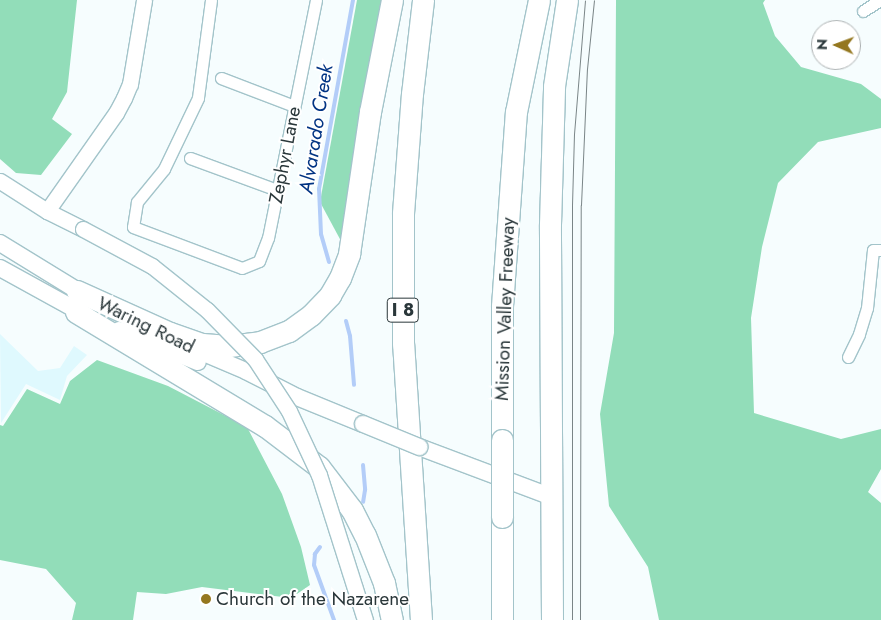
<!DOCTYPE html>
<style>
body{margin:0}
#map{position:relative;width:881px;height:620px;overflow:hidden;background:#f6fdfe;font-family:Jost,sans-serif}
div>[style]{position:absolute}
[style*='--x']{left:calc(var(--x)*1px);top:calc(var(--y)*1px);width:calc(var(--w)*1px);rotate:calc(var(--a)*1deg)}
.built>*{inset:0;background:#dff9fe}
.green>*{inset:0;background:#92ddb9}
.stream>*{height:4px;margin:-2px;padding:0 2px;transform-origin:2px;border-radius:2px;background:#b3cdf8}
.roads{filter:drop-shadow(1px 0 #a3c4ca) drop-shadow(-1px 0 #a3c4ca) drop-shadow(0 1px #a3c4ca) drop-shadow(0 -1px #a3c4ca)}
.minor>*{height:11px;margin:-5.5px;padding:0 5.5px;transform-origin:5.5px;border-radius:5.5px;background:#fff}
.tertiary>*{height:15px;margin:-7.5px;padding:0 7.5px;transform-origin:7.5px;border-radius:7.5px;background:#fff}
.secondary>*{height:16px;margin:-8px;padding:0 8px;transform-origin:8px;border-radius:8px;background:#fff}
.motorway>*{height:21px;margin:-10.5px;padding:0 10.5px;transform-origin:10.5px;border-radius:10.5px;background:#fff}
.tram>*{height:1px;margin:-0.5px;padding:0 0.5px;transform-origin:0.5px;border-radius:0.5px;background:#7a8587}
.bridges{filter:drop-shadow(1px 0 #a3c4ca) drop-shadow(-1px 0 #a3c4ca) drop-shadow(0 1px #a3c4ca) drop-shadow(0 -1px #a3c4ca)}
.tertiary-bridge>*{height:15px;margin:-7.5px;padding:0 7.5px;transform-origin:7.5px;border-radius:7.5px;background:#fff}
.secondary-bridge>*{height:16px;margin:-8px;padding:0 8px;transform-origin:8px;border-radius:8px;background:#fff}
.motorway-bridge>*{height:21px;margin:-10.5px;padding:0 10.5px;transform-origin:10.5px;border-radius:10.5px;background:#fff}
.dots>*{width:14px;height:14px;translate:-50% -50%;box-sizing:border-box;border:2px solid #fff;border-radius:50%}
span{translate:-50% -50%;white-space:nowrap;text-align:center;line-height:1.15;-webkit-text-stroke:4px #fff;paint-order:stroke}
.shield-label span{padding:1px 4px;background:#fff;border:1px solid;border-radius:4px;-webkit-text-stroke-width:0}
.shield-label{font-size:18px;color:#2a373a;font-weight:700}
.street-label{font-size:19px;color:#2a373a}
.poi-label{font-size:19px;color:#2a373a}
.left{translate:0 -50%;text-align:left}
.water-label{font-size:20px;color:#023483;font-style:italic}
.north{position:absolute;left:811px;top:20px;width:50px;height:50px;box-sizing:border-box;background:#fff;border:1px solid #aaafb0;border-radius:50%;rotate:272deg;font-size:14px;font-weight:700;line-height:20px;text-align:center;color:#2a373a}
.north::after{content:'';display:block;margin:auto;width:18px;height:22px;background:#94771f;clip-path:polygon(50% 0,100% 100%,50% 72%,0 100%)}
</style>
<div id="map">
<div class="built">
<div style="clip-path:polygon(0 334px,38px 371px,60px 368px,74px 346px,87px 355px,67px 376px,60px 400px,26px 384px,1px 423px)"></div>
</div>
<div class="green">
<div style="clip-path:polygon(0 0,77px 0,67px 92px,52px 119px,72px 134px,41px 175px,16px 173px,0 159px)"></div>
<div style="clip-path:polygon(357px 0,383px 0,341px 241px,320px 202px)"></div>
<div style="clip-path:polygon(616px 0,765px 0,763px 3px,775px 36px,801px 67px,861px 84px,881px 99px,881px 128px,818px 142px,778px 183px,762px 247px,751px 318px,754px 413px,841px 439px,881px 429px,881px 469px,868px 492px,881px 503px,881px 620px,659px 620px,648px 567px,609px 506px,600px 414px,614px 333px)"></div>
<div style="clip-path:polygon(97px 360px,168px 386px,247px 427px,282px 494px,301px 547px,310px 585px,291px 598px,202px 587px,166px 594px,137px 592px,133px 620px,72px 620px,76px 603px,46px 569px,0 560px,0 425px,3px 426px,27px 389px,60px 404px,70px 381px)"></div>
</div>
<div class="stream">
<div style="--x:329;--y:262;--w:29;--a:-106"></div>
<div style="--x:321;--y:234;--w:45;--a:-92.5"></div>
<div style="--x:319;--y:189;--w:192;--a:-79.8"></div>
<div style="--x:346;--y:321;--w:16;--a:75"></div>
<div style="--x:350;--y:336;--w:49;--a:85.3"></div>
<div style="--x:363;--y:465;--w:25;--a:85"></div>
<div style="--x:365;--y:490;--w:12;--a:99"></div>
<div style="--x:320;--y:547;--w:9;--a:126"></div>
<div style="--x:315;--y:554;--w:11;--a:95"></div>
<div style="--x:314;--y:565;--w:59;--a:70"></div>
</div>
<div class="roads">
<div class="minor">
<div style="--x:211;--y:0;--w:99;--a:97.6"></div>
<div style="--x:198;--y:98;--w:79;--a:115.6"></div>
<div style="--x:164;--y:169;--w:43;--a:129.3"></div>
<div style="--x:137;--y:202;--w:25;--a:99"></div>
<div style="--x:133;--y:227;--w:116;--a:20.6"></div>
<div style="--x:242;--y:268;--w:18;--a:-22"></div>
<div style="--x:259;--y:261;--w:25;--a:-69"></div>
<div style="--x:268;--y:238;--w:243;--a:-78.6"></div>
<div style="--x:863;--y:11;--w:20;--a:-33"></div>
<div style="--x:221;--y:78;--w:78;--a:21"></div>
<div style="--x:190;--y:158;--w:93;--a:20.2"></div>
<div style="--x:848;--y:357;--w:25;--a:-64"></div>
<div style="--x:859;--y:334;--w:27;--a:-73"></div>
<div style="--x:867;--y:308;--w:58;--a:-84.1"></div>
<div style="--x:873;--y:250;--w:8;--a:0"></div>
</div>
<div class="tertiary">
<div style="--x:0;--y:181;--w:56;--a:32.6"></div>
<div style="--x:47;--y:211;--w:40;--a:26.6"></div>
<div style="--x:47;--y:211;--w:120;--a:-54.9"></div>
<div style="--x:116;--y:113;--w:17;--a:-62"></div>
<div style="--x:124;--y:98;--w:15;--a:-67"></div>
<div style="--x:130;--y:84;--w:85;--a:-80.5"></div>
</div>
<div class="secondary">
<div style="--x:0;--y:243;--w:101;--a:31.6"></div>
<div style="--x:0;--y:268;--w:99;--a:28.9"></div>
<div style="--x:119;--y:330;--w:85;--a:22.1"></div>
<div style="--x:187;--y:346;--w:64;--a:23"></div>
<div style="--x:246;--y:371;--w:57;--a:27"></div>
<div style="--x:297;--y:397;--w:71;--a:22.2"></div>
<div style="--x:419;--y:447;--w:142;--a:20.6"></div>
</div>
<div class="motorway">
<div style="--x:77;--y:291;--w:102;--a:24.3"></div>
<div style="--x:170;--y:333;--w:34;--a:19"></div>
<div style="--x:202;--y:344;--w:27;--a:4"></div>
<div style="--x:229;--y:346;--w:31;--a:-7"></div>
<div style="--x:260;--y:342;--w:31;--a:-21"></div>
<div style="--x:289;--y:331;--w:27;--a:-36"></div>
<div style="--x:311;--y:315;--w:28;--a:-46"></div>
<div style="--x:330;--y:295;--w:20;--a:-60"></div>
<div style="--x:340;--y:278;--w:26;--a:-69"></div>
<div style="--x:349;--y:254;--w:144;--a:-81.6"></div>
<div style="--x:370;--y:112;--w:114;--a:-78.9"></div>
<div style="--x:76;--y:312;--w:221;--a:31.1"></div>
<div style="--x:265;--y:426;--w:68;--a:37.2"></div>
<div style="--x:319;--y:467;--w:54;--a:52.5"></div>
<div style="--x:352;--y:510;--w:28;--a:63"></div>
<div style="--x:365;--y:535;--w:52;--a:68.4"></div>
<div style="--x:384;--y:583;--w:38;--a:78"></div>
<div style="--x:502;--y:440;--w:134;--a:-90"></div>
<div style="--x:502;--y:306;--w:195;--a:-85.9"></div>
<div style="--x:516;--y:112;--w:114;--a:-78.4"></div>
<div style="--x:502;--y:517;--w:103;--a:90"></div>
<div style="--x:421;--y:620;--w:277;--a:-93.7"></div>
<div style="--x:403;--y:344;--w:131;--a:-90"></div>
<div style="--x:403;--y:213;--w:119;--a:-85.7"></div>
<div style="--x:412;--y:94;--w:95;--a:-83.3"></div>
<div style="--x:552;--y:620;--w:396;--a:-90.3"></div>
<div style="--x:550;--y:224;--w:138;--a:-88.3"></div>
<div style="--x:554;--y:86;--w:87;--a:-81.4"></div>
</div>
</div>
<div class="tram">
<div style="--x:572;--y:620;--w:415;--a:-90"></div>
<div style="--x:572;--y:205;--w:71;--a:-88.4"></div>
<div style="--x:574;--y:134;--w:134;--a:-85.3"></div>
<div style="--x:580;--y:620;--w:415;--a:-89.9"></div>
<div style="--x:581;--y:205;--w:136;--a:-87.5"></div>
<div style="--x:587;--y:69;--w:69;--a:-84.2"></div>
</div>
<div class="bridges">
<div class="tertiary-bridge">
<div style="--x:83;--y:229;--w:78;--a:28.2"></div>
<div style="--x:152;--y:266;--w:70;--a:38.7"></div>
<div style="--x:207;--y:310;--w:69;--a:45.6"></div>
<div style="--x:255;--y:359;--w:62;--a:56.8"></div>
<div style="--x:289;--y:411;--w:71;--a:64.9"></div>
<div style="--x:319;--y:475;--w:152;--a:72.4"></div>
</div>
<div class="secondary-bridge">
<div style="--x:363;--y:424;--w:61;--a:22.3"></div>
</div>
<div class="motorway-bridge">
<div style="--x:502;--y:440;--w:77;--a:90"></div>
</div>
</div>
<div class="dots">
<div style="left:206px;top:599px;background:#94771f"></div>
</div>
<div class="shield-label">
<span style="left:403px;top:310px">I 8</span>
</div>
<div class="street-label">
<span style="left:285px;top:155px;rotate:-79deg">Zephyr Lane</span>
<span style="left:505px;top:309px;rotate:-88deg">Mission Valley Freeway</span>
<span style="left:146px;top:325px;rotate:26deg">Waring Road</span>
</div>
<div class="poi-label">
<span class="left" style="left:216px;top:599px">Church of the Nazarene</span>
</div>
<div class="water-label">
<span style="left:316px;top:129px;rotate:-81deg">Alvarado Creek</span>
</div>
<div class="north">N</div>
</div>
